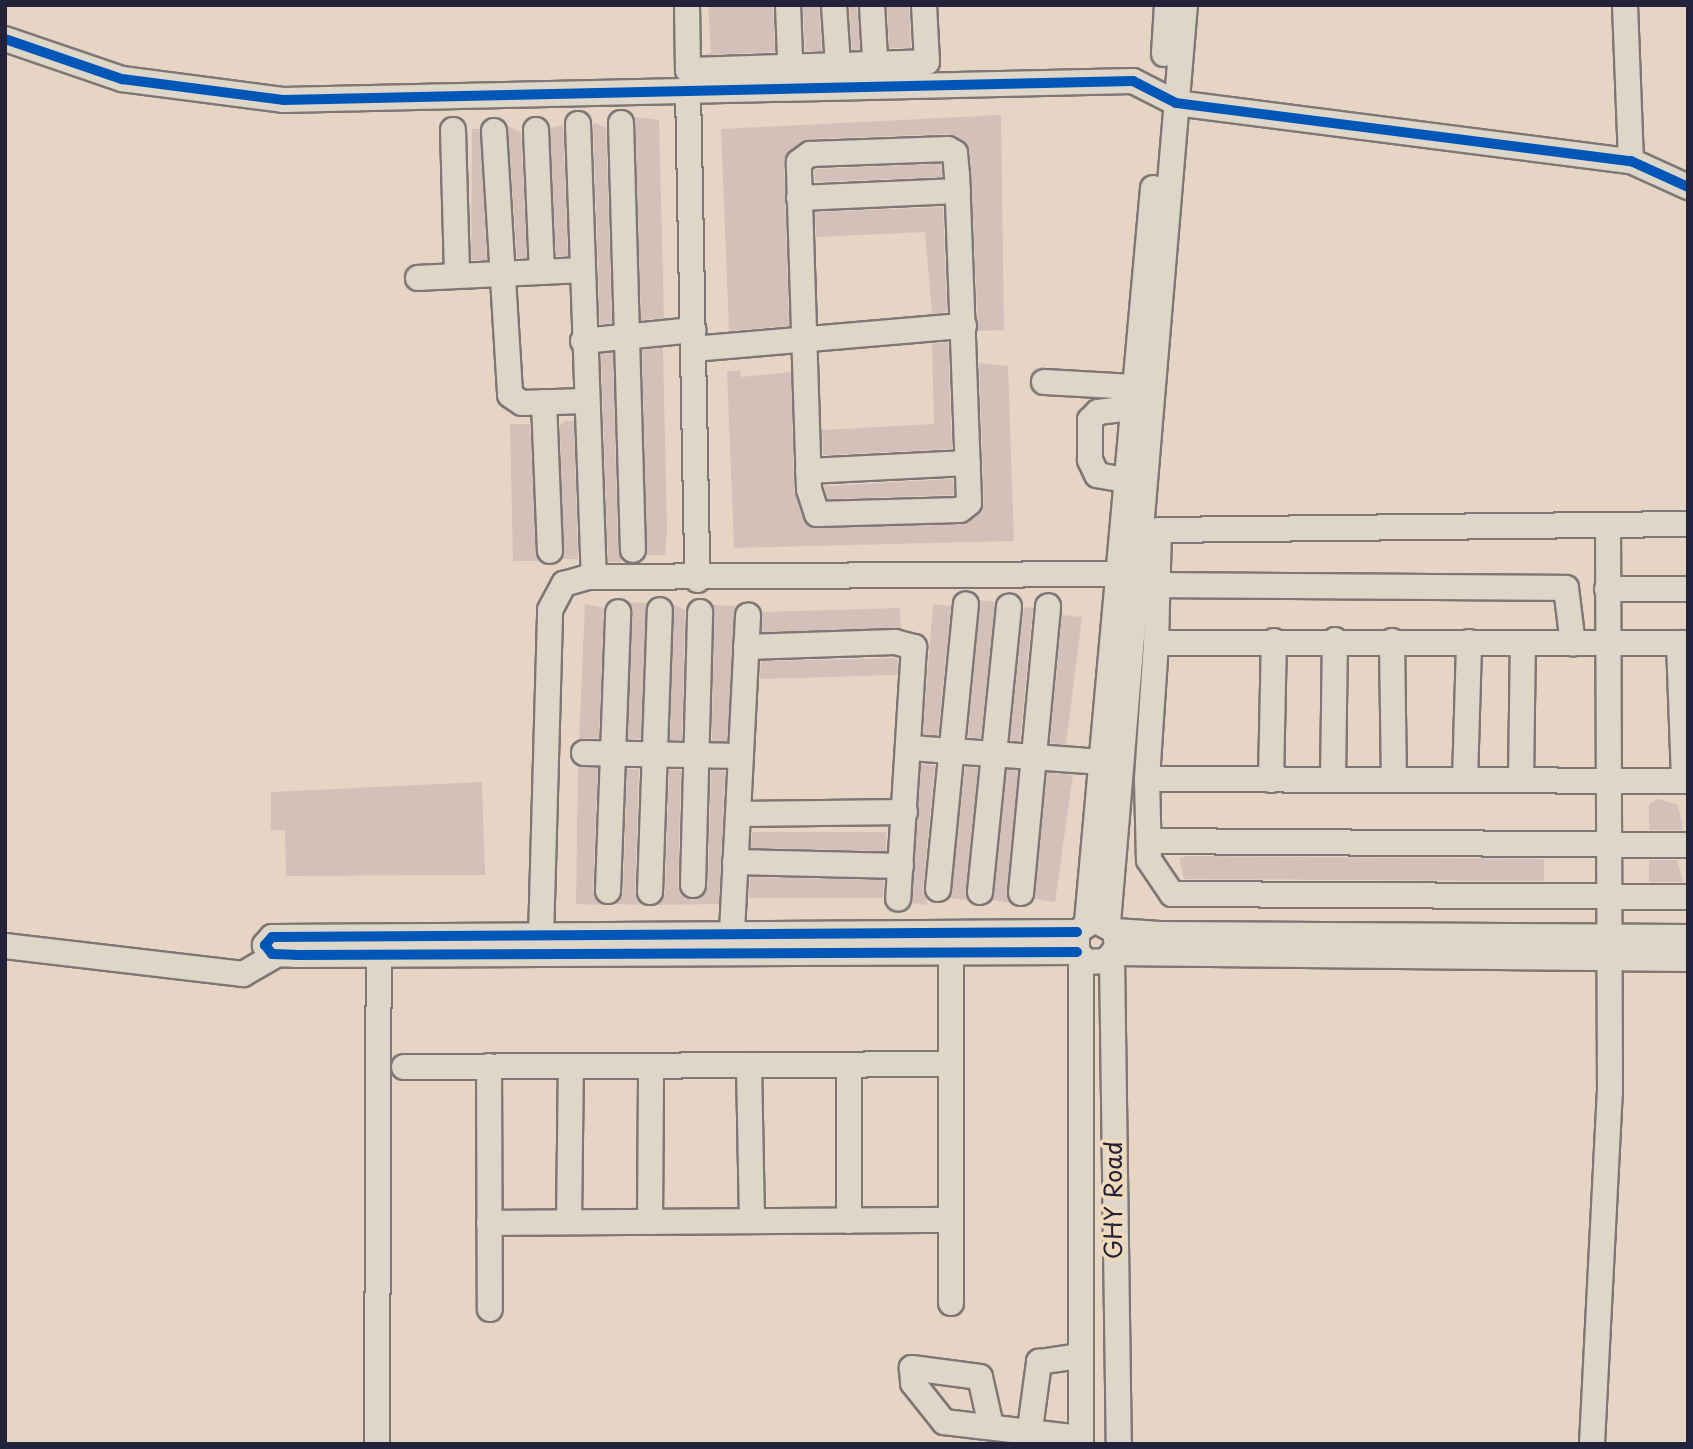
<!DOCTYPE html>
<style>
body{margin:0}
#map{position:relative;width:1693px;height:1449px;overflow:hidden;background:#e6d5c5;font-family:"Playpen Sans",sans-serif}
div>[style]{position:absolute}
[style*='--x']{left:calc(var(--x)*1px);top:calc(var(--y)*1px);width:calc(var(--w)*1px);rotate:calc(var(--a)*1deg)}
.building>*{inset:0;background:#d3c1b9}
.roads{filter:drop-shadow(2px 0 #7f7775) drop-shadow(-2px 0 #7f7775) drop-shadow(0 2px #7f7775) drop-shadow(0 -2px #7f7775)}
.minor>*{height:24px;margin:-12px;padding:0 12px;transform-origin:12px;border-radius:12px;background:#dfd6ca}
.cycleway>*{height:10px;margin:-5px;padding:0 5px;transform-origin:5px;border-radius:5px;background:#0057b8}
span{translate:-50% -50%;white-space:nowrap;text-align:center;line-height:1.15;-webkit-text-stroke:7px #f0dab9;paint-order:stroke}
.street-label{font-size:24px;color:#22223b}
.frame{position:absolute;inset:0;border:7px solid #22223b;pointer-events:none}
</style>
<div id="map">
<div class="building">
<div style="clip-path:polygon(708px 5px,773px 5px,775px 52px,706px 55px,711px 52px)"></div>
<div style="clip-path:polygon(803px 5px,819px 5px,822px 51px,805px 51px)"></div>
<div style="clip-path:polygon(849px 5px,857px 5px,860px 49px,852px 50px)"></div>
<div style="clip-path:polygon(887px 5px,909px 5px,911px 48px,889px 48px)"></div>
<div style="clip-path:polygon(1001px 115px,1004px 330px,978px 331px,970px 152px,947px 134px,809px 139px,790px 150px,784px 162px,789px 326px,729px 331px,721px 129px)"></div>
<div style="clip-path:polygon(635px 117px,659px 120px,664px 318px,641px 320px)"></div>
<div style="clip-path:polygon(593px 123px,606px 127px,612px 323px,600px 324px)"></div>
<div style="clip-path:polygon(563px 125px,568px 256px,556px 256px,550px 128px)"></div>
<div style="clip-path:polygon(508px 126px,521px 132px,527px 258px,517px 258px)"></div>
<div style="clip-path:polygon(472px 129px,480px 129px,487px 260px,471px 260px)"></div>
<div style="clip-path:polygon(941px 164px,942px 177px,815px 182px,815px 169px)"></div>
<div style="clip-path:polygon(943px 207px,947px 312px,932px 314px,925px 232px,816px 237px,815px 212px)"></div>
<div style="clip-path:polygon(948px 342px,952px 449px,823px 455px,822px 430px,934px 424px,932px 344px)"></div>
<div style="clip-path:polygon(663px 348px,667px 531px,665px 555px,647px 555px,642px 350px)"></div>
<div style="clip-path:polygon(613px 353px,618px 550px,622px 562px,608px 562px,601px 354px)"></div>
<div style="clip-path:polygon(979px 363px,1008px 366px,1014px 541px,734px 548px,727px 371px,740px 371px,741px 377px,791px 372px,794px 490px,809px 527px,960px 525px,984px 503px)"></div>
<div style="clip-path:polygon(565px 421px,574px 421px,578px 559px,562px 559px,560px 425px)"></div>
<div style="clip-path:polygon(510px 424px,530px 424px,539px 561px,513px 561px)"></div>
<div style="clip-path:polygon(953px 479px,954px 495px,828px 499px,824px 486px)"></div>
<div style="clip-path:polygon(980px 600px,995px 602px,981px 738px,968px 737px)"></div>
<div style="clip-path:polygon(629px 602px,647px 603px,641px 739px,628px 739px)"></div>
<div style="clip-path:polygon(585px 604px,604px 608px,599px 738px,579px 739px)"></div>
<div style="clip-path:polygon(673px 604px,685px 610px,682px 740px,670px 740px)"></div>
<div style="clip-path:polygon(933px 604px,951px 606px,938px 735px,923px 734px)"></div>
<div style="clip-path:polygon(713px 605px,737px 606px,727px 741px,712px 741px)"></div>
<div style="clip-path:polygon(1024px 607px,1033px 608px,1020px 741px,1010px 740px)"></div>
<div style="clip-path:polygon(900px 608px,901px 628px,762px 632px,762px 612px)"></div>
<div style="clip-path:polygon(1062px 615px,1082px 617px,1066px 745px,1050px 743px)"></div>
<div style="clip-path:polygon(898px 658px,897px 675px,760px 679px,761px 661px)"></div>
<div style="clip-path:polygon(921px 764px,935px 765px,923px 888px,928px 905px,912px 903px)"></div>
<div style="clip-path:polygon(578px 766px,598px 768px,593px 890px,602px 905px,576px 904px)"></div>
<div style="clip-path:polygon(965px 767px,978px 768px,968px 900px,950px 898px)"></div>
<div style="clip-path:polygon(627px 769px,639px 769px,635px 891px,642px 905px,615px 904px,623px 892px)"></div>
<div style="clip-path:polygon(669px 770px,681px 770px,678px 885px,693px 900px,708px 885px,711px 770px,725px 771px,719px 904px,657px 905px,665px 893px)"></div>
<div style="clip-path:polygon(1007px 770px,1018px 771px,1010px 903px,992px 900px)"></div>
<div style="clip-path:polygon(1047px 773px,1073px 775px,1055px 902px,1034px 899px)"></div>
<div style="clip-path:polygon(482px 782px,485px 875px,286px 876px,285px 830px,271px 830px,271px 792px)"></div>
<div style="clip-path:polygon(1657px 799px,1678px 805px,1683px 830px,1649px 830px,1649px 805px)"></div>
<div style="clip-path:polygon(752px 832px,886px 832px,886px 851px,751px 848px)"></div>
<div style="clip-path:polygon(1188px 856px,1544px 859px,1544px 881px,1184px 879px,1179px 858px)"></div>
<div style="clip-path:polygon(1649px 860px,1677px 860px,1683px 882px,1649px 882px)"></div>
<div style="clip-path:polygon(750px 877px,884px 880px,883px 898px,749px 898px)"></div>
</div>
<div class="roads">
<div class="minor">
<div style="--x:687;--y:5;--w:65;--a:89.1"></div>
<div style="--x:688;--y:70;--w:239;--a:-1.9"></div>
<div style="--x:927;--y:62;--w:57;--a:-93"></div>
<div style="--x:788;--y:5;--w:78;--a:87.8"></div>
<div style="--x:834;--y:5;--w:60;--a:86.2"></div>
<div style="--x:872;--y:5;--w:72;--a:86.8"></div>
<div style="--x:1625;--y:5;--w:156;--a:87.8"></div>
<div style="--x:5;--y:39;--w:124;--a:18.9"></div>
<div style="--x:122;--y:79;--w:162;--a:7.4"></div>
<div style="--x:283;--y:100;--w:850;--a:-1.28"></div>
<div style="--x:1133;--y:81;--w:48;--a:27.1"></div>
<div style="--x:1176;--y:103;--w:459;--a:7.3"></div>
<div style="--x:1631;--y:161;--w:63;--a:24.5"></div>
<div style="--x:1164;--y:54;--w:49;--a:-86.5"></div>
<div style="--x:688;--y:89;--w:491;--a:88.9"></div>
<div style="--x:621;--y:123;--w:427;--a:88.4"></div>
<div style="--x:578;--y:124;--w:453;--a:88"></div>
<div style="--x:453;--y:130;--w:145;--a:88.4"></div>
<div style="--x:536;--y:130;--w:142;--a:87.6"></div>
<div style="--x:494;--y:131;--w:264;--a:86.5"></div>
<div style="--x:510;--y:395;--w:14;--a:34"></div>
<div style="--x:522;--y:403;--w:64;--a:-1.8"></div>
<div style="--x:948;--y:149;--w:8;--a:30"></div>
<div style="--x:955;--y:153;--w:21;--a:85"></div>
<div style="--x:957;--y:174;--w:329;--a:87.9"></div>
<div style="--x:969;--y:503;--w:11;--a:142"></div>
<div style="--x:960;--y:510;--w:143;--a:178.4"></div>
<div style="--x:817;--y:514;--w:26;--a:-108"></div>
<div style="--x:809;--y:489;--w:327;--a:-91.8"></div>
<div style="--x:799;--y:162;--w:14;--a:-36"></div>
<div style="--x:810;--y:154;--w:138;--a:-2.1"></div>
<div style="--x:799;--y:198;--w:159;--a:-2.5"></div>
<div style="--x:418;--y:278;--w:163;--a:-2.8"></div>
<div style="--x:583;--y:341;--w:111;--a:-5.7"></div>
<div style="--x:693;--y:349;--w:272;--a:-4.9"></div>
<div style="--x:1044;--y:382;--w:90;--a:3.2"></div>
<div style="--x:544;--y:402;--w:149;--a:87.7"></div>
<div style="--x:808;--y:471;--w:160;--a:-2.9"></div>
<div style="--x:1125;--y:480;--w:28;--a:-170"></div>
<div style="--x:1097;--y:475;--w:17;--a:-115"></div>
<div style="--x:1090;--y:460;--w:40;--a:-90"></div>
<div style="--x:1090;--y:420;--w:11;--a:-45"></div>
<div style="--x:1098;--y:412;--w:34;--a:-7"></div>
<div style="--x:1157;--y:585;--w:409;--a:0.4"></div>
<div style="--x:1566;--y:588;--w:56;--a:82.9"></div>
<div style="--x:1607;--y:589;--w:81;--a:0"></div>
<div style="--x:1392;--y:641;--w:139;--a:89.2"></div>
<div style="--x:1156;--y:643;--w:113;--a:-88.5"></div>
<div style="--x:1159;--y:530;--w:529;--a:-0.65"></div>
<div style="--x:1679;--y:643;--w:138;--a:87.9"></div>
<div style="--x:1688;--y:643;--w:532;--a:180"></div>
<div style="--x:1156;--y:643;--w:136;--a:93.8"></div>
<div style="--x:1147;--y:779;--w:81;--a:88.6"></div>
<div style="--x:1149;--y:860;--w:41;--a:55.9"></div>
<div style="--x:1172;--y:894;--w:516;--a:0.33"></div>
<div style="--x:746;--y:647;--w:149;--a:-1.9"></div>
<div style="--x:895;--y:642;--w:20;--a:15"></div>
<div style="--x:914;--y:647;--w:252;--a:93.6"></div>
<div style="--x:911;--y:748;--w:190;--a:4.2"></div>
<div style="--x:584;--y:753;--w:157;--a:1.1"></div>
<div style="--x:1147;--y:779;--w:541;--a:0.21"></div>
<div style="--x:1271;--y:780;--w:139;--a:-88.8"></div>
<div style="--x:1333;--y:780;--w:140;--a:-89.2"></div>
<div style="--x:1465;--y:780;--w:138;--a:-88.3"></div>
<div style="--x:1521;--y:780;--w:135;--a:-89.2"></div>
<div style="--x:738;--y:814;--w:167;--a:-0.7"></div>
<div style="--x:1149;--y:841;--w:539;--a:0.43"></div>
<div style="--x:735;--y:862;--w:166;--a:1.4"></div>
<div style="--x:693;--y:885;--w:273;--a:-88.5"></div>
<div style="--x:938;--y:889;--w:286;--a:-84.4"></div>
<div style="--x:608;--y:891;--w:279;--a:-87.9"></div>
<div style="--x:650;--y:892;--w:282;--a:-88"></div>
<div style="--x:980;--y:892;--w:287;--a:-84.2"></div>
<div style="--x:1021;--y:893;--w:288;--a:-84.6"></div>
<div style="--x:1087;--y:922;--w:737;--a:-84.86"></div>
<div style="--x:1108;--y:923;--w:921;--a:-85.21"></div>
<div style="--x:1115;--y:931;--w:17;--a:83"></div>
<div style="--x:1117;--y:948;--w:17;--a:130"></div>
<div style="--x:1106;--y:961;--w:19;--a:177"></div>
<div style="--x:1087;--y:962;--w:14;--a:-135"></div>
<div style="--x:1077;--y:952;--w:20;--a:-90"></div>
<div style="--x:1077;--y:932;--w:21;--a:-35"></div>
<div style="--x:1094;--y:920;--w:24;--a:28"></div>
<div style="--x:1115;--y:931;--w:45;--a:3.8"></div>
<div style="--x:1160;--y:934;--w:528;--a:0.33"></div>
<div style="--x:732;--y:932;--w:317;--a:-87.1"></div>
<div style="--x:1077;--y:932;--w:805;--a:179.64"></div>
<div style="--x:272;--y:937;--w:11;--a:131"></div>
<div style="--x:265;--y:945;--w:11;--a:52"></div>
<div style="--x:272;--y:954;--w:23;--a:2"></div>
<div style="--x:295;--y:955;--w:782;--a:-0.22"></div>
<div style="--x:541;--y:938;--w:328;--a:-88.4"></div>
<div style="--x:550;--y:610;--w:30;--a:-62"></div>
<div style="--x:564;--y:584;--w:26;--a:-16"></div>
<div style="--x:589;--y:577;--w:527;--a:-0.33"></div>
<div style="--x:5;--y:946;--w:240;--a:6.7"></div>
<div style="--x:243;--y:974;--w:38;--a:-30"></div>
<div style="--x:1115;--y:953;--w:573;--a:0.6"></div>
<div style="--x:1112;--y:957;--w:487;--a:89.2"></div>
<div style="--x:749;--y:1065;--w:156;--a:88.9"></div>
<div style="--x:849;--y:1065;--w:156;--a:90"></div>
<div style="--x:489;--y:1066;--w:243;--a:89.8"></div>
<div style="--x:404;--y:1067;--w:547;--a:-0.31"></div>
<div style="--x:569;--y:1222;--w:156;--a:-89.3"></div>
<div style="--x:650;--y:1222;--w:156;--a:-89.6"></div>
<div style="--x:489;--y:1223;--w:462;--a:-0.4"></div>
<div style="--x:951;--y:1303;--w:350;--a:-90"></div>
<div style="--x:991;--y:1426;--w:50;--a:-102.7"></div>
<div style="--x:980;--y:1377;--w:69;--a:-172.5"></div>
<div style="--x:912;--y:1368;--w:15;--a:86"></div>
<div style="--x:913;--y:1383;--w:50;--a:51.5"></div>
<div style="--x:944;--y:1422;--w:137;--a:6.7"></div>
<div style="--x:1030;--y:1429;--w:68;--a:-82.3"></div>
<div style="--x:1039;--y:1362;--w:40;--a:-8.5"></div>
<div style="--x:377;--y:1444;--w:488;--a:-89.8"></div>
<div style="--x:1081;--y:1444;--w:486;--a:-90"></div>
<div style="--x:1592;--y:1444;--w:351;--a:-87.1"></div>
<div style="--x:1610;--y:1093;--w:566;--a:-90.2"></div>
</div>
</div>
<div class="cycleway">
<div style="--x:5;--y:39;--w:124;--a:18.9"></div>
<div style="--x:122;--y:79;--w:162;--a:7.4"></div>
<div style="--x:283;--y:100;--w:850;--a:-1.28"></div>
<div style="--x:1133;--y:81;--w:48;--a:27.1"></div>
<div style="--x:1176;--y:103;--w:459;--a:7.3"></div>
<div style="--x:1631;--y:161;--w:63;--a:24.5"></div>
<div style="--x:1077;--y:932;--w:805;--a:179.64"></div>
<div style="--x:272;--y:937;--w:11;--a:131"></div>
<div style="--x:265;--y:945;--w:11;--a:52"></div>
<div style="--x:272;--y:954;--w:23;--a:2"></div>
<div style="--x:295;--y:955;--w:782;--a:-0.22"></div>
</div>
<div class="street-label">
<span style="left:1113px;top:1200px;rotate:-90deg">GHY Road</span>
</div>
<div class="frame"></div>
</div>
